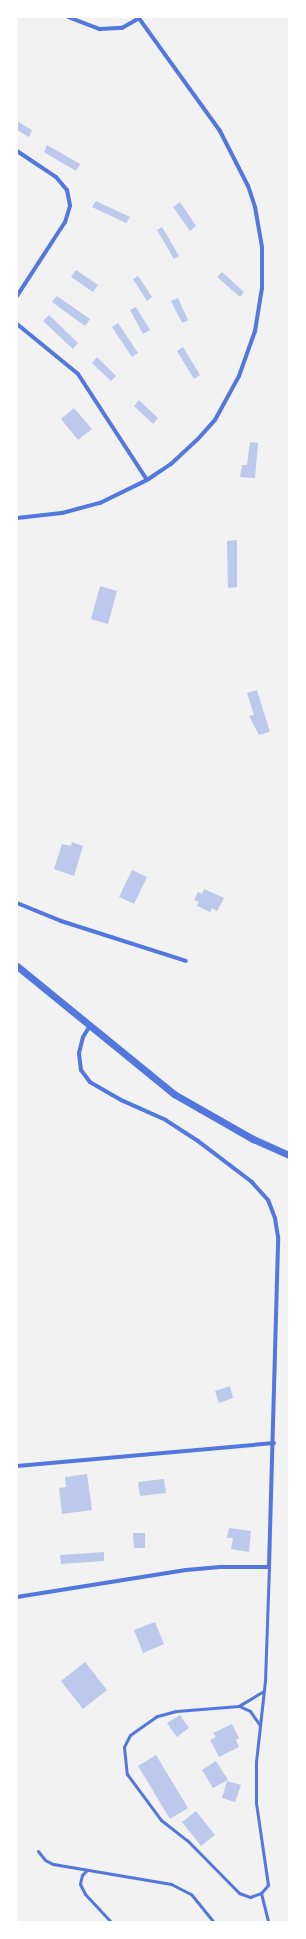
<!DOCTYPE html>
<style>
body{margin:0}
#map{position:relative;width:306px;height:1939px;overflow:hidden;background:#f2f2f2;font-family:"Work Sans",sans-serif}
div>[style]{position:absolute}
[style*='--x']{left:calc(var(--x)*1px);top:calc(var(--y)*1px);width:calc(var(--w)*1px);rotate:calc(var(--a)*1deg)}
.building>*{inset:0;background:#bdc9ec}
.service>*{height:3px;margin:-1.5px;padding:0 1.5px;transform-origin:1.5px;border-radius:1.5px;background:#5277de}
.minor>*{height:4px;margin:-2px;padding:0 2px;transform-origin:2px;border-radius:2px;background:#5277de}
.tertiary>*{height:7px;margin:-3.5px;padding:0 3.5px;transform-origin:3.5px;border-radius:3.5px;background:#5277de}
span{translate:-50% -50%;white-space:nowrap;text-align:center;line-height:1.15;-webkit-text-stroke:3px #fff;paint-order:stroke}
.frame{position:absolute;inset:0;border:18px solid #fff;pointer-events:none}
</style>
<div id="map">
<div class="building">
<div style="clip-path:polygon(17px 121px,32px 130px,29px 137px,17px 130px)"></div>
<div style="clip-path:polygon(47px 145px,80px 164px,76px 171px,44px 152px)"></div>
<div style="clip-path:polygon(96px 201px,130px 217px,126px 223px,92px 207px)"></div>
<div style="clip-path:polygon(180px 202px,196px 226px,190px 231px,173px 207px)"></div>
<div style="clip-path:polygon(162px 227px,179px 256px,174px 259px,157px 230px)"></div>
<div style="clip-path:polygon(76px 270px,98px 285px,93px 292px,71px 277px)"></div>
<div style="clip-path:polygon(222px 272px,244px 292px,240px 297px,217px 277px)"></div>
<div style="clip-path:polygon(138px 276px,152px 297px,147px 301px,133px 279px)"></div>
<div style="clip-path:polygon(57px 296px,90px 319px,85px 326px,52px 302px)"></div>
<div style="clip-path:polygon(178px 298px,188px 320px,182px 323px,171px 301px)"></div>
<div style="clip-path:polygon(136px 307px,150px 330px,143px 334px,130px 310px)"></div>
<div style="clip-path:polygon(49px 315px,78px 343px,73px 349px,43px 321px)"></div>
<div style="clip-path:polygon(118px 323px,138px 353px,132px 357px,112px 327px)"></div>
<div style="clip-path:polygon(183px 347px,200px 375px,194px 379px,177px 351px)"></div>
<div style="clip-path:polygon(97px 357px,116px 376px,111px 381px,92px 363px)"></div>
<div style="clip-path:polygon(139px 400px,158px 418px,153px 424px,134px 406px)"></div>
<div style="clip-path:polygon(74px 408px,92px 429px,78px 440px,61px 419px)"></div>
<div style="clip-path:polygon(250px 442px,258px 443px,255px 478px,240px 477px,242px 465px,247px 465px)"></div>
<div style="clip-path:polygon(237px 540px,237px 587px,228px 588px,227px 541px)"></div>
<div style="clip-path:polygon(100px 586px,117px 591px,108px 624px,91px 619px)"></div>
<div style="clip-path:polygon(257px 690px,270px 732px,259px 735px,249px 716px,254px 715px,247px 693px)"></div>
<div style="clip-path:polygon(72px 842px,83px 846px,74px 876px,54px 869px,62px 844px,71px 846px)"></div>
<div style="clip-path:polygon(132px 870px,147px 877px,134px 904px,119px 897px)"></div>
<div style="clip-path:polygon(204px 889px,224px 898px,217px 911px,212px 908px,210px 912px,197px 906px,199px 902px,194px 900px,198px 892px,202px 894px)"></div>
<div style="clip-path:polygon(230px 1386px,233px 1398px,219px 1403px,215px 1391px)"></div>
<div style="clip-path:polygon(87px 1474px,92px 1510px,62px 1514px,59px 1488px,66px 1487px,65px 1477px)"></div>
<div style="clip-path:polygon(164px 1479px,166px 1493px,140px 1496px,138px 1482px)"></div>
<div style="clip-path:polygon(229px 1528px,251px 1531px,249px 1552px,231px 1549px,233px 1538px,227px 1538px)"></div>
<div style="clip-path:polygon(133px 1533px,145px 1533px,145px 1548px,134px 1548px)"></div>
<div style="clip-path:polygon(104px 1552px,104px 1561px,61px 1564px,60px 1555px)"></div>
<div style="clip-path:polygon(155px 1622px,164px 1644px,143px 1653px,134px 1630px)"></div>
<div style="clip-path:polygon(85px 1662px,107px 1690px,83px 1709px,61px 1681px)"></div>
<div style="clip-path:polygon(180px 1715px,189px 1728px,177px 1737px,167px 1723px)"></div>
<div style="clip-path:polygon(232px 1724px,239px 1738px,236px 1740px,239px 1747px,219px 1757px,210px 1740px,216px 1737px,213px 1733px)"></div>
<div style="clip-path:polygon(156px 1755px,188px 1808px,170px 1819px,138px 1766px)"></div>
<div style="clip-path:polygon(216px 1761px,228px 1780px,213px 1788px,202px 1770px)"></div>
<div style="clip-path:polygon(227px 1781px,241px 1785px,235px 1802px,222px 1798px)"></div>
<div style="clip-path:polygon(196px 1811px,215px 1835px,201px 1846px,182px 1822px)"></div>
</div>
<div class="service">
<div style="--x:262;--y:1692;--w:27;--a:149"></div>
<div style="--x:239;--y:1706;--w:63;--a:175.5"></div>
<div style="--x:176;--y:1711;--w:20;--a:165"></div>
<div style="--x:157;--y:1716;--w:33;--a:145"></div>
<div style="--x:130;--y:1735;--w:13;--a:117"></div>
<div style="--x:124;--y:1747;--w:27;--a:84"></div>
<div style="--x:127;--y:1774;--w:57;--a:53.5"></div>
<div style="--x:161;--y:1820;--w:33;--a:38"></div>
<div style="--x:187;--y:1840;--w:74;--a:45.5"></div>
<div style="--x:239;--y:1893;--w:12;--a:20"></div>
<div style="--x:250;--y:1897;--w:12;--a:-20"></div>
<div style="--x:261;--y:1893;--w:11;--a:-49"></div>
<div style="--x:268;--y:1885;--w:83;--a:-98.3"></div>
<div style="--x:256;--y:1803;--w:41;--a:-90"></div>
<div style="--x:256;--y:1762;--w:81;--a:-83.7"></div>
<div style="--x:265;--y:1681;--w:114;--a:-88"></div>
<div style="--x:239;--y:1706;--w:12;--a:24"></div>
<div style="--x:250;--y:1711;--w:16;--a:55"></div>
<div style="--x:38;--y:1851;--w:11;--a:52"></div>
<div style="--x:45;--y:1860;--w:9;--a:27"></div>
<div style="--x:53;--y:1864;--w:120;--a:9.6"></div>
<div style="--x:171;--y:1884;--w:22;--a:27"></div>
<div style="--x:191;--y:1894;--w:36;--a:51"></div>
<div style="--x:87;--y:1870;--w:7;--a:135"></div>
<div style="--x:82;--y:1875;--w:9;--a:103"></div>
<div style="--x:80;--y:1884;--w:11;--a:63"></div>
<div style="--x:85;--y:1894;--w:38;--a:47"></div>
<div style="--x:261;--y:1893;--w:30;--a:76"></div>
</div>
<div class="minor">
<div style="--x:68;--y:17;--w:34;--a:21"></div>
<div style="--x:100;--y:29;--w:22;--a:-3"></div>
<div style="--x:122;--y:28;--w:20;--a:-30"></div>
<div style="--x:17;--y:151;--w:47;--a:33.7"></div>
<div style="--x:56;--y:177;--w:17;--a:50"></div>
<div style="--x:67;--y:190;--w:16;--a:79"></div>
<div style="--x:70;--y:206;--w:17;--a:107"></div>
<div style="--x:65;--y:222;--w:88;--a:123"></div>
<div style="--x:17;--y:324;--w:79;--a:39.3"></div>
<div style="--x:78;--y:374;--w:126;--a:56.9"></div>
<div style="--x:17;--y:518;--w:45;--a:-6.3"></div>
<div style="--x:62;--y:513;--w:39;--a:-15"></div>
<div style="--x:100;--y:503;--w:52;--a:-26.1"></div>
<div style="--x:147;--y:480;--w:29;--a:-34"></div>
<div style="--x:171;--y:464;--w:35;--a:-43"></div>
<div style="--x:197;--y:440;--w:27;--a:-48"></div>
<div style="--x:215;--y:420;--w:50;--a:-61.4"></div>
<div style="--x:239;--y:376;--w:48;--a:-70.4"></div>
<div style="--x:255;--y:331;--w:44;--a:-80.8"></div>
<div style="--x:262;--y:288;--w:41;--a:-90"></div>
<div style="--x:262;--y:247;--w:41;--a:-99.9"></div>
<div style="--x:255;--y:207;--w:22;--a:-108"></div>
<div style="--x:248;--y:186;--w:62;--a:-117"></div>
<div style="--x:220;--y:131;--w:140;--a:-125.7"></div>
<div style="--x:17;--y:903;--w:48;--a:22.2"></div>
<div style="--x:61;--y:921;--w:131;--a:17.7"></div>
<div style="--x:17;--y:1466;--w:258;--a:-5.1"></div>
<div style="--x:17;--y:1597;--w:171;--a:-9.1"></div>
<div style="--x:186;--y:1570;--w:37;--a:-5"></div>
<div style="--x:223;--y:1567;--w:46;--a:0"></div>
<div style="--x:269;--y:1567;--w:330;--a:-88.4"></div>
<div style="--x:278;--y:1237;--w:19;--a:-99"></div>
<div style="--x:275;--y:1218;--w:19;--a:-111"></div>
<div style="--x:268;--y:1200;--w:24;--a:-132"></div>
<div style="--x:252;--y:1182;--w:68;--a:-142.8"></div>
<div style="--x:198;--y:1141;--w:38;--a:-147"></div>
<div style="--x:166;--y:1120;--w:49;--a:-156"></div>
<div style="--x:121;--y:1100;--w:36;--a:-150"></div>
<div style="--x:90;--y:1082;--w:15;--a:-127"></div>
<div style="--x:81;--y:1070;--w:17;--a:-97"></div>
<div style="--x:79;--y:1053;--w:16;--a:-76"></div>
<div style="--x:83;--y:1037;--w:13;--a:-58"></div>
</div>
<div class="tertiary">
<div style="--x:17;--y:966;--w:203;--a:39.2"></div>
<div style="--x:174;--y:1094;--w:91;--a:29.7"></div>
<div style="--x:253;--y:1139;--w:39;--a:24"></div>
</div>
<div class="frame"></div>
</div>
